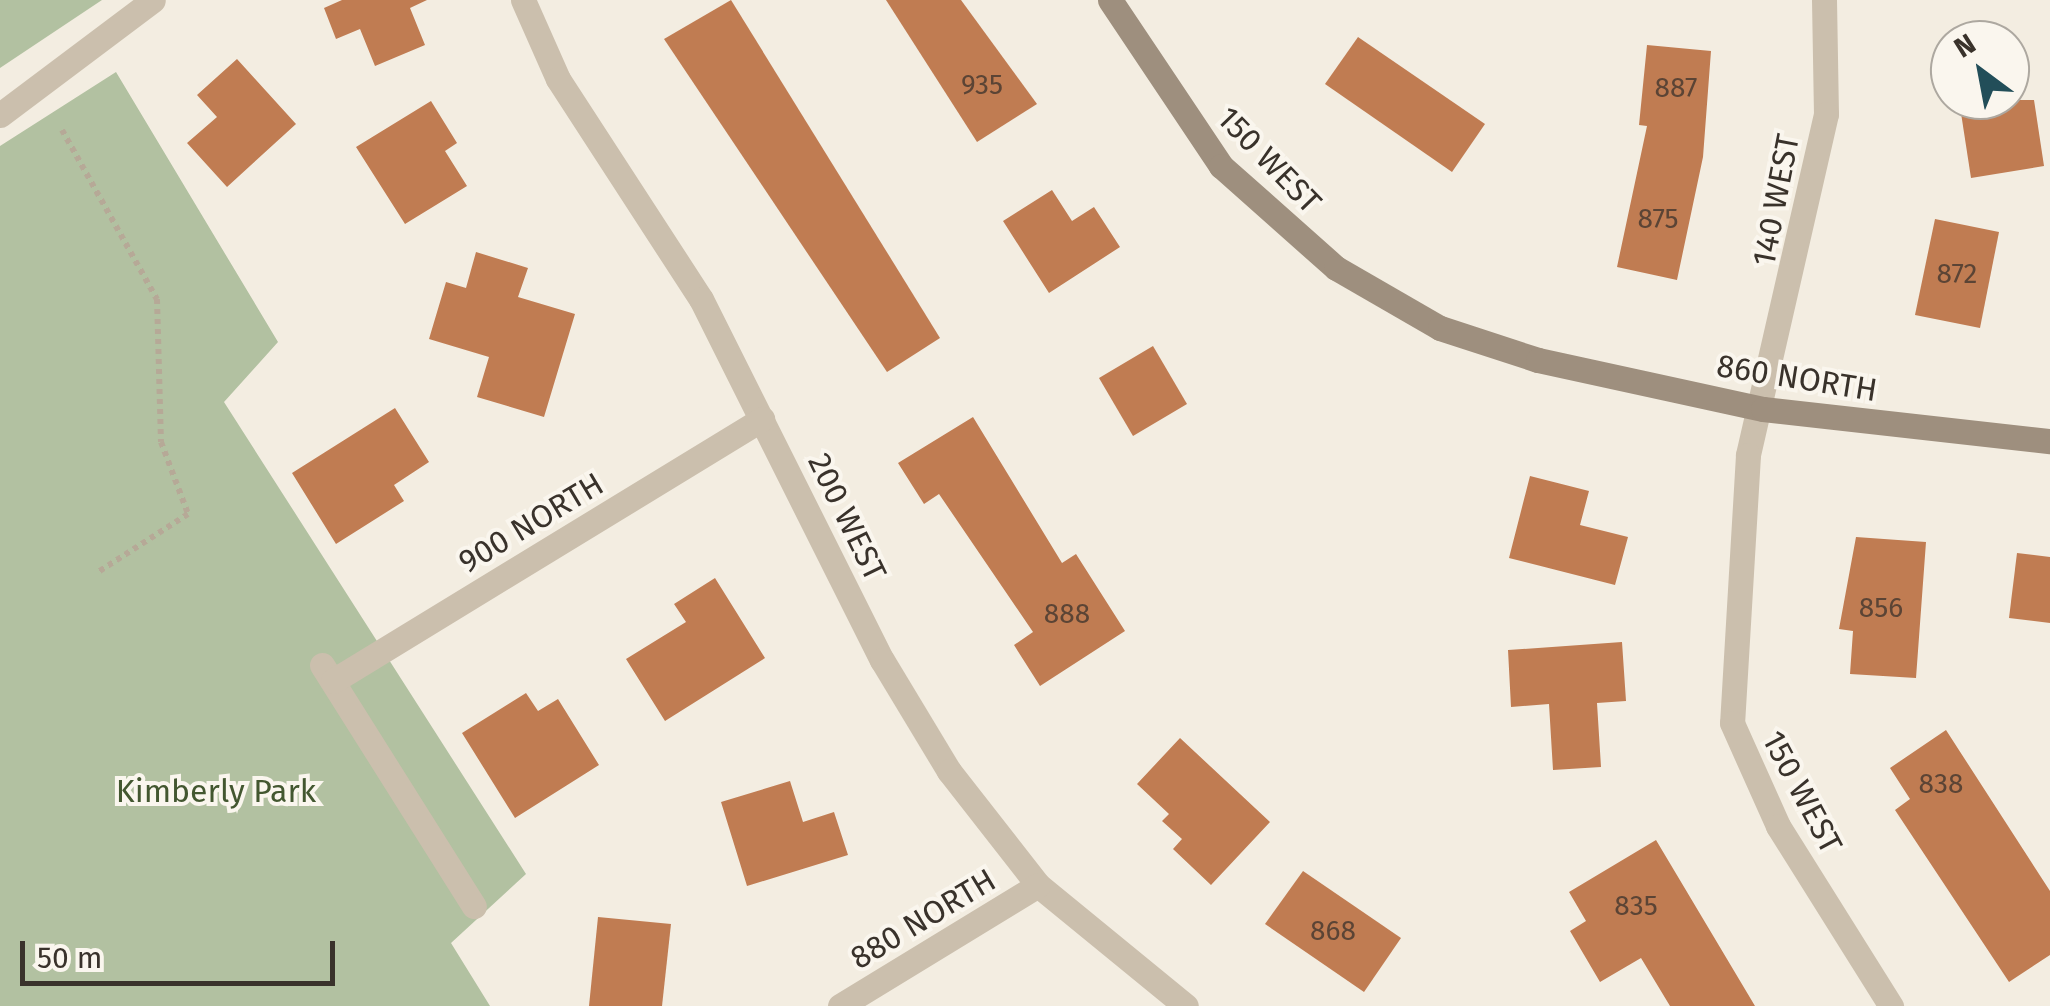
<!DOCTYPE html>
<style>
body{margin:0}
#map{position:relative;width:2050px;height:1006px;overflow:hidden;background:#f3ede1;font-family:"Fira Sans",sans-serif}
div>[style]{position:absolute}
[style*='--x']{left:calc(var(--x)*1px);top:calc(var(--y)*1px);width:calc(var(--w)*1px);rotate:calc(var(--a)*1deg)}
.green>*{inset:0;background:#b2c1a1}
.building>*{inset:0;background:#c07c52}
.path>*{height:6px;margin-top:-3px;transform-origin:0;background:repeating-linear-gradient(90deg,#b6a997 0 5px,transparent 0 10px)}
.lane>*{height:25px;margin:-12.5px;padding:0 12.5px;transform-origin:12.5px;border-radius:12.5px;background:#cbbfad}
.street>*{height:25px;margin:-12.5px;padding:0 12.5px;transform-origin:12.5px;border-radius:12.5px;background:#cbbfad}
.secondary>*{height:25px;margin:-12.5px;padding:0 12.5px;transform-origin:12.5px;border-radius:12.5px;background:#9e8f7e}
span{translate:-50% -50%;white-space:nowrap;text-align:center;line-height:1.15;-webkit-text-stroke:8px #faf6ee;paint-order:stroke}
.number-label{font-size:28px;color:#5b4435}
.number-label span{-webkit-text-stroke-width:0}
.street-label{font-size:32px;color:#39322b}
.park-label{font-size:32px;color:#435730}
.north{position:absolute;left:1930px;top:20px;width:100px;height:100px;box-sizing:border-box;background:#faf6ee;border:2px solid #ada8a0;border-radius:50%;rotate:328deg;font-size:28px;font-weight:700;line-height:40px;text-align:center;color:#39322b}
.north::after{content:'';display:block;margin:auto;width:35px;height:45px;background:#224e59;clip-path:polygon(50% 0,100% 100%,50% 72%,0 100%)}
.scale{position:absolute;left:20px;top:941px;width:315px;height:45px;box-sizing:border-box;border:5px solid #39322b;border-top:0;padding-left:12px;font-size:30px;line-height:35px;white-space:nowrap;color:#39322b;-webkit-text-stroke:8px #faf6ee;paint-order:stroke}
</style>
<div id="map">
<div class="green">
<div style="clip-path:polygon(0 0,102px 0,0 68px)"></div>
<div style="clip-path:polygon(116px 72px,278px 342px,224px 402px,526px 874px,451px 943px,490px 1006px,0 1006px,0 146px)"></div>
</div>
<div class="building">
<div style="clip-path:polygon(342px 0,427px 0,410px 8px,425px 45px,375px 66px,360px 29px,336px 39px,324px 8px)"></div>
<div style="clip-path:polygon(731px 0,940px 338px,887px 372px,664px 39px)"></div>
<div style="clip-path:polygon(886px 0,961px 0,1037px 104px,977px 142px)"></div>
<div style="clip-path:polygon(1358px 37px,1485px 124px,1452px 172px,1325px 84px)"></div>
<div style="clip-path:polygon(1647px 45px,1711px 51px,1703px 157px,1677px 280px,1617px 267px,1647px 126px,1639px 125px)"></div>
<div style="clip-path:polygon(237px 59px,296px 124px,227px 187px,187px 143px,217px 117px,197px 95px)"></div>
<div style="clip-path:polygon(1959px 100px,2034px 100px,2044px 166px,1971px 178px)"></div>
<div style="clip-path:polygon(431px 101px,457px 143px,445px 151px,467px 186px,405px 224px,356px 147px)"></div>
<div style="clip-path:polygon(1052px 190px,1072px 221px,1094px 207px,1120px 247px,1049px 293px,1003px 221px)"></div>
<div style="clip-path:polygon(1935px 219px,1999px 232px,1980px 328px,1915px 315px)"></div>
<div style="clip-path:polygon(476px 252px,528px 268px,518px 297px,575px 314px,544px 417px,477px 397px,489px 357px,429px 339px,446px 282px,466px 288px)"></div>
<div style="clip-path:polygon(1153px 346px,1187px 404px,1133px 436px,1099px 378px)"></div>
<div style="clip-path:polygon(395px 408px,429px 462px,394px 485px,404px 501px,336px 544px,292px 473px)"></div>
<div style="clip-path:polygon(973px 417px,1062px 563px,1076px 554px,1125px 631px,1040px 686px,1014px 645px,1033px 632px,939px 494px,924px 504px,898px 463px)"></div>
<div style="clip-path:polygon(1530px 476px,1589px 491px,1580px 525px,1628px 537px,1615px 585px,1509px 558px)"></div>
<div style="clip-path:polygon(1856px 537px,1926px 542px,1916px 678px,1850px 674px,1853px 631px,1839px 629px)"></div>
<div style="clip-path:polygon(2017px 553px,2050px 557px,2050px 623px,2009px 618px)"></div>
<div style="clip-path:polygon(715px 578px,765px 658px,665px 721px,626px 659px,686px 622px,674px 604px)"></div>
<div style="clip-path:polygon(1622px 642px,1626px 701px,1597px 703px,1601px 767px,1553px 770px,1549px 704px,1511px 707px,1508px 650px)"></div>
<div style="clip-path:polygon(526px 693px,538px 711px,558px 699px,599px 765px,515px 818px,462px 733px)"></div>
<div style="clip-path:polygon(1946px 730px,2050px 891px,2050px 955px,2009px 982px,1895px 810px,1910px 799px,1890px 768px)"></div>
<div style="clip-path:polygon(1180px 738px,1270px 822px,1211px 885px,1173px 849px,1182px 839px,1162px 821px,1169px 814px,1137px 784px)"></div>
<div style="clip-path:polygon(790px 781px,803px 822px,834px 812px,848px 855px,747px 886px,721px 802px)"></div>
<div style="clip-path:polygon(1656px 840px,1755px 1006px,1670px 1006px,1641px 958px,1600px 982px,1570px 931px,1586px 921px,1569px 892px)"></div>
<div style="clip-path:polygon(1303px 871px,1401px 938px,1364px 992px,1265px 924px)"></div>
<div style="clip-path:polygon(598px 917px,671px 924px,662px 1006px,589px 1006px)"></div>
</div>
<div class="path">
<div style="--x:62;--y:130;--w:194;--a:60.7"></div>
<div style="--x:157;--y:299;--w:143;--a:88.4"></div>
<div style="--x:161;--y:442;--w:77;--a:69.4"></div>
<div style="--x:188;--y:514;--w:107;--a:147.2"></div>
</div>
<div class="lane">
<div style="--x:322;--y:665;--w:285;--a:57.8"></div>
</div>
<div class="street">
<div style="--x:523;--y:0;--w:86;--a:66.1"></div>
<div style="--x:558;--y:79;--w:262;--a:57"></div>
<div style="--x:701;--y:299;--w:404;--a:63.4"></div>
<div style="--x:882;--y:660;--w:130;--a:58.9"></div>
<div style="--x:949;--y:771;--w:145;--a:52"></div>
<div style="--x:1038;--y:885;--w:191;--a:39.3"></div>
<div style="--x:1824;--y:0;--w:114;--a:89"></div>
<div style="--x:1826;--y:114;--w:350;--a:102.9"></div>
<div style="--x:1748;--y:455;--w:268;--a:93.4"></div>
<div style="--x:1732;--y:723;--w:113;--a:65.9"></div>
<div style="--x:1778;--y:826;--w:213;--a:57.9"></div>
<div style="--x:0;--y:115;--w:191;--a:-36.9"></div>
<div style="--x:333;--y:681;--w:503;--a:-31.41"></div>
<div style="--x:840;--y:1006;--w:232;--a:-31.4"></div>
</div>
<div class="secondary">
<div style="--x:1110;--y:0;--w:200;--a:56.2"></div>
<div style="--x:1221;--y:166;--w:154;--a:41.6"></div>
<div style="--x:1336;--y:268;--w:120;--a:30"></div>
<div style="--x:1440;--y:328;--w:103;--a:18.1"></div>
<div style="--x:1538;--y:360;--w:230;--a:12.3"></div>
<div style="--x:1763;--y:409;--w:289;--a:6.4"></div>
</div>
<div class="number-label">
<span style="left:982px;top:85px">935</span>
<span style="left:1676px;top:88px">887</span>
<span style="left:1658px;top:219px">875</span>
<span style="left:1957px;top:274px">872</span>
<span style="left:1881px;top:608px">856</span>
<span style="left:1067px;top:614px">888</span>
<span style="left:1941px;top:784px">838</span>
<span style="left:1636px;top:906px">835</span>
<span style="left:1333px;top:931px">868</span>
</div>
<div class="street-label">
<span style="left:1269px;top:160px;rotate:46deg">150 WEST</span>
<span style="left:1776px;top:200px;rotate:-79deg">140 WEST</span>
<span style="left:1797px;top:378px;rotate:9deg">860 NORTH</span>
<span style="left:847px;top:517px;rotate:64deg">200 WEST</span>
<span style="left:531px;top:523px;rotate:-31deg">900 NORTH</span>
<span style="left:1802px;top:792px;rotate:62deg">150 WEST</span>
<span style="left:923px;top:919px;rotate:-31deg">880 NORTH</span>
</div>
<div class="park-label">
<span style="left:216px;top:791px">Kimberly Park</span>
</div>
<div class="north">N</div>
<div class="scale">50 m</div>
</div>
